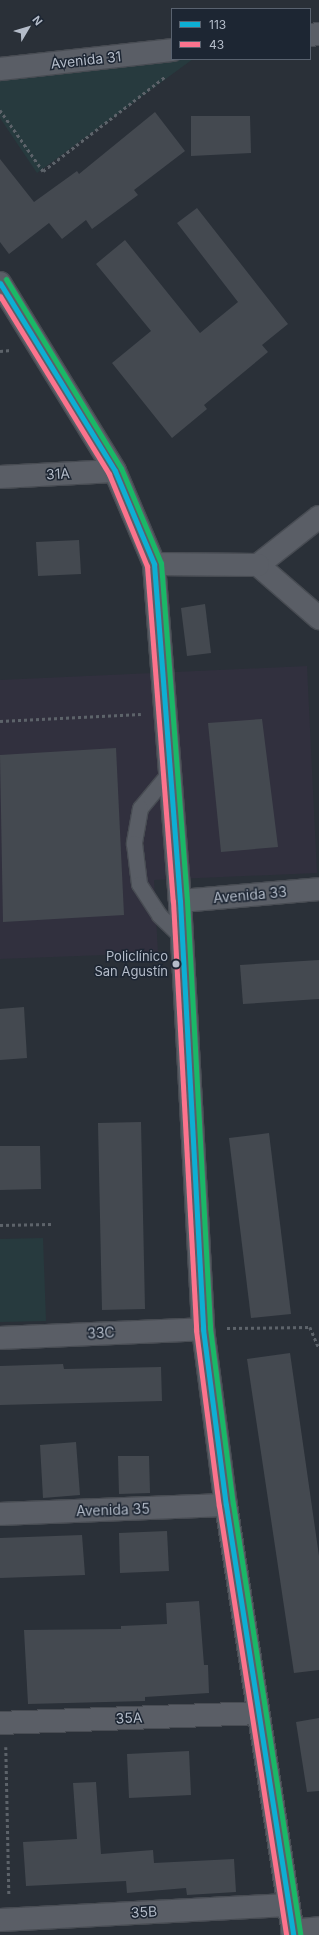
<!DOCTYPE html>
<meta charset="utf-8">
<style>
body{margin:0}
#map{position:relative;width:319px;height:1935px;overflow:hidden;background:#2a3038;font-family:Inter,sans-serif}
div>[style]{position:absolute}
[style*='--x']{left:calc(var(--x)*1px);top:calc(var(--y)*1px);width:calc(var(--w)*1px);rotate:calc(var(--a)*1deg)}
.medical>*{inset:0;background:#31303e}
.green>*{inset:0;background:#273a3e}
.building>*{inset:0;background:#444950}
.path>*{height:2.5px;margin-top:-1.25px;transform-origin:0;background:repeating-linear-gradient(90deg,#5d636a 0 3px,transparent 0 6px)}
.roads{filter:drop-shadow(1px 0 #484c53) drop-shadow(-1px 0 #484c53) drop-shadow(0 1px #484c53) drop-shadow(0 -1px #484c53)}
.service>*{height:15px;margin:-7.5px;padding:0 7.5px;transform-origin:7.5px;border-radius:7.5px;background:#5a5e66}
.minor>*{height:22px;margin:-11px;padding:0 11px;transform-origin:11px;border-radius:11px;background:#5a5e66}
.tertiary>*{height:22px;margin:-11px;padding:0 11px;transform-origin:11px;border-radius:11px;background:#5a5e66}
.bus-1>*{height:5px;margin:-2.5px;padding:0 2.5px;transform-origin:2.5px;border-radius:2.5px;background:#0dafd3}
.bus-2>*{height:5px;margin:-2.5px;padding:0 2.5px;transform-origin:2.5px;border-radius:2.5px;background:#fc738d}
.bus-3>*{height:5px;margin:-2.5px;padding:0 2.5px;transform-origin:2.5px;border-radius:2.5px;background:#1ab867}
.dots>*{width:11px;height:11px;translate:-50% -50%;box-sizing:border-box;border:2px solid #1d2633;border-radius:50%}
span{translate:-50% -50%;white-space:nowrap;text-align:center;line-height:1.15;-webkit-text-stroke:3px #1d2633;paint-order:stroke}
.bus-label{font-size:13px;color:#b4bcc9}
.right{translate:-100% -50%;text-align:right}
.street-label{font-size:14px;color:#b4bcc9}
.legend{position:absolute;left:171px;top:8px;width:140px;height:52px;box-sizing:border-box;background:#1d2633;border:1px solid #59626f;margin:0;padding:5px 7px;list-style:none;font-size:12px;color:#b4bcc9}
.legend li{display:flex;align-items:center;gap:8px;height:20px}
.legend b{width:20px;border:1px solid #59626f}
.north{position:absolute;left:8px;top:8px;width:40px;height:40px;-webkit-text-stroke:3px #1d2633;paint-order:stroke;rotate:52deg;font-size:11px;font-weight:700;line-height:16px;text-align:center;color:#b4bcc9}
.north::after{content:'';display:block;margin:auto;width:14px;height:18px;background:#b4bcc9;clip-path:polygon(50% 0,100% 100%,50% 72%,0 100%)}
</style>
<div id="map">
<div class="medical">
<div style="clip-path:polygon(307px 666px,317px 873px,154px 880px,158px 953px,0 959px,0 680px)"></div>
</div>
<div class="green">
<div style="clip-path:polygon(172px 59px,193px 59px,37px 173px,0 118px,0 75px)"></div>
<div style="clip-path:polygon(43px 1238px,46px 1321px,0 1322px,0 1239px)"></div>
</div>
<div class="building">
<div style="clip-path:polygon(155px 112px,185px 151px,134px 190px,138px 195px,92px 229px,86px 220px,62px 239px,49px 223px,9px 254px,0 242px,0 159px,34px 202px,77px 171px,79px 174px)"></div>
<div style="clip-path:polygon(191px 116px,250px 116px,251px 153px,191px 156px)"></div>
<div style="clip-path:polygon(197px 208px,288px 324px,262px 345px,268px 352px,204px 405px,207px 409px,172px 438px,112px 363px,151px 331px,96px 264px,125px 240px,200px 333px,238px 302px,177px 223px)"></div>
<div style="clip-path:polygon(79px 540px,81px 574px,38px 576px,36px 542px)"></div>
<div style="clip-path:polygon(205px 604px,211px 653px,187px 656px,181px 608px)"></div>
<div style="clip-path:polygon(262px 719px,278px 847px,221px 852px,208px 723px)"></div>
<div style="clip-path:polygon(116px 748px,124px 915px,3px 922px,0 755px)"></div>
<div style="clip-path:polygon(319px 960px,319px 999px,243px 1004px,240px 965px)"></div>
<div style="clip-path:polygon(24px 1007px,27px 1058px,0 1060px,0 1009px)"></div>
<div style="clip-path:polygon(141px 1122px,145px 1309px,102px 1310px,98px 1123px)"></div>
<div style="clip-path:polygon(269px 1133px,291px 1314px,251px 1318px,229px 1138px)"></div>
<div style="clip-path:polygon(0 1146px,40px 1146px,41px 1189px,0 1190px)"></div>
<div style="clip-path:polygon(290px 1353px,319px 1556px,319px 1670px,294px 1673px,247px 1359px)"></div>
<div style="clip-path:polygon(63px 1364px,64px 1369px,161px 1367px,162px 1401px,0 1405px,0 1366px)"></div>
<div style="clip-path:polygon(76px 1442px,80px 1495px,43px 1498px,40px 1445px)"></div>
<div style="clip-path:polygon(118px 1456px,149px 1456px,150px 1493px,119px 1494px)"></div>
<div style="clip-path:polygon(167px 1531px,169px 1571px,120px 1573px,119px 1533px)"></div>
<div style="clip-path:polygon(82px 1535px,85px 1575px,0 1578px,0 1538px)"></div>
<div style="clip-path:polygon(199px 1601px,204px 1665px,208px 1665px,209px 1693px,145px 1697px,145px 1701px,28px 1704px,24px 1630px,121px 1629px,121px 1626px,167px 1624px,166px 1603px)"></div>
<div style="clip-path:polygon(319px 1718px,319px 1791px,307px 1792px,296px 1722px)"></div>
<div style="clip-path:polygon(189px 1751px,191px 1795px,129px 1798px,127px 1754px)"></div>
<div style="clip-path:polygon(96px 1782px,101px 1854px,153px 1850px,154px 1863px,234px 1859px,236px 1892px,187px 1895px,186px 1888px,127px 1893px,126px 1881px,26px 1886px,23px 1842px,77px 1839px,73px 1783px)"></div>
</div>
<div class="path">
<div style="--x:0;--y:110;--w:75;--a:54.8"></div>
<div style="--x:43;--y:171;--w:155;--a:-37.7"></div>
<div style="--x:0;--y:351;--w:11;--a:-5"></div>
<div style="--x:0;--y:721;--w:141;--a:-2.8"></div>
<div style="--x:0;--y:1225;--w:51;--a:-1.1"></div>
<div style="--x:227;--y:1328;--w:83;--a:-0.7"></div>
<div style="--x:310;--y:1327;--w:23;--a:67"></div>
<div style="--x:6;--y:1747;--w:147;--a:88.8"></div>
</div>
<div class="roads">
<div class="service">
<div style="--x:169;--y:773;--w:45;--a:129.6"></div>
<div style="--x:140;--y:808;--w:36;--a:100"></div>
<div style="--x:134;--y:843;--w:41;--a:83"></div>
<div style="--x:139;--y:884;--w:37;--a:57"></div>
<div style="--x:159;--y:915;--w:30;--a:44"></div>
</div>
<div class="minor">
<div style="--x:310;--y:35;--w:9;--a:-6"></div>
<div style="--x:0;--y:69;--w:173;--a:-6.3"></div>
<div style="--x:0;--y:477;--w:115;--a:-3"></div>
<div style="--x:319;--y:517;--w:78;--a:141.8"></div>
<div style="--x:258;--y:565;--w:81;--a:41"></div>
<div style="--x:154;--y:564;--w:104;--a:0.6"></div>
<div style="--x:0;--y:1338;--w:203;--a:-2.5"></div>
<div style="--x:0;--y:1514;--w:226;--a:-2.3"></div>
<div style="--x:0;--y:1723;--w:258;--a:-2.2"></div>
<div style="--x:0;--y:1920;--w:288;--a:-3"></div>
<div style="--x:292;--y:1931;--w:27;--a:-6"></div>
</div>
<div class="tertiary">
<div style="--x:0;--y:283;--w:220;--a:58.5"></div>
<div style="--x:115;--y:471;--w:101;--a:67.2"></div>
<div style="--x:154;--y:564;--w:338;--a:85.6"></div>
<div style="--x:180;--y:901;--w:429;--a:86.9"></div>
<div style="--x:203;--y:1329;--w:177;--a:82.6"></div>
<div style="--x:226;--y:1505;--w:435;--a:81.1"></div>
<div style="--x:180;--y:901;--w:140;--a:-4.9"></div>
</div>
</div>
<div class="bus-1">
<div style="--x:0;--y:283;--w:220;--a:58.5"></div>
<div style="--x:115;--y:471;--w:101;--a:67.2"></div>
<div style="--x:154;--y:564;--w:338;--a:85.6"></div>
<div style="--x:180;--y:901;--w:429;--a:86.9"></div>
<div style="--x:203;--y:1329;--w:177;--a:82.6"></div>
<div style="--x:226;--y:1505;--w:435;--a:81.1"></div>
</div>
<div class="bus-2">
<div style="--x:0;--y:296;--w:209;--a:58.5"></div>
<div style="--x:109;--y:474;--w:100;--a:67.6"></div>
<div style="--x:147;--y:566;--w:336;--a:85.6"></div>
<div style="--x:173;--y:901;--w:430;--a:86.9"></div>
<div style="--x:196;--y:1330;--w:177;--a:82.6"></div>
<div style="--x:219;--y:1506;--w:434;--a:81.1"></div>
</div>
<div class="bus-3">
<div style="--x:6;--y:279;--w:221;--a:58.7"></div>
<div style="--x:121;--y:468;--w:103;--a:67.2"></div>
<div style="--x:161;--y:563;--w:339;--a:85.6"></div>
<div style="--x:187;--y:901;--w:428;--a:86.9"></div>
<div style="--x:210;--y:1328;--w:177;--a:82.6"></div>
<div style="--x:233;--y:1504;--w:435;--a:81.1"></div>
</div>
<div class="dots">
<div style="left:176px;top:964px;background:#b4bcc9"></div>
</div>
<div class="bus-label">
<span class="right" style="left:168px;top:964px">Policlínico<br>San Agustín</span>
</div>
<div class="street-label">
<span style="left:86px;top:60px;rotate:-6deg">Avenida 31</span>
<span style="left:58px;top:474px;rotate:-3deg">31A</span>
<span style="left:250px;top:895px;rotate:-5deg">Avenida 33</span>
<span style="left:101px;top:1333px;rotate:-3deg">33C</span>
<span style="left:113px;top:1510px;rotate:-2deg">Avenida 35</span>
<span style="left:129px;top:1718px;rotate:-2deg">35A</span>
<span style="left:144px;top:1912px;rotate:-3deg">35B</span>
</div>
<ul class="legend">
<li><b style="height:5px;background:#0dafd3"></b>113</li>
<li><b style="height:5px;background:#fc738d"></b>43</li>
</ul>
<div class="north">N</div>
</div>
